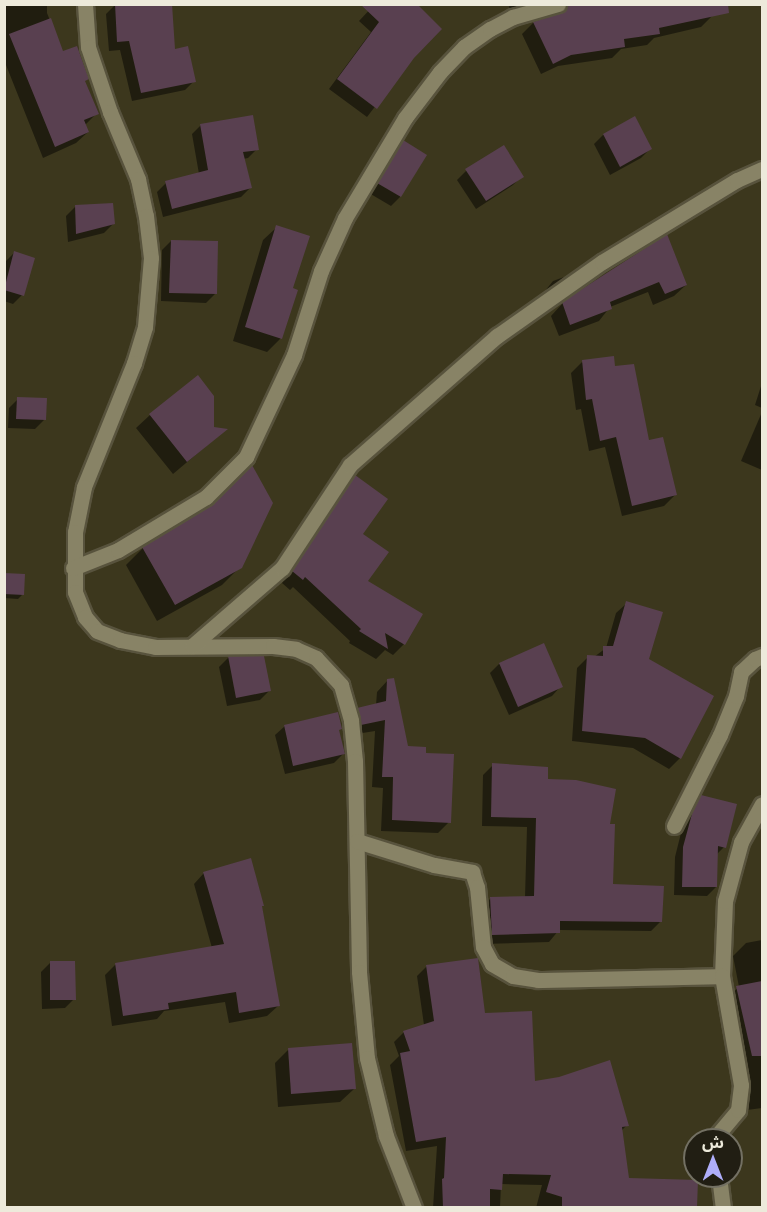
<!DOCTYPE html>
<meta charset="utf-8">
<style>
body{margin:0}
#map{position:relative;width:767px;height:1212px;overflow:hidden;background:#3c371d;font-family:"PT Serif","Noto Sans Arabic",serif}
div>[style]{position:absolute}
[style*='--x']{left:calc(var(--x)*1px);top:calc(var(--y)*1px);width:calc(var(--w)*1px);rotate:calc(var(--a)*1deg)}
.shadow>*{inset:0;background:#0007}
.building>*{inset:0;background:#594050}
.roads{filter:drop-shadow(2px 0 #58533d) drop-shadow(-2px 0 #58533d) drop-shadow(0 2px #58533d) drop-shadow(0 -2px #58533d)}
.minor>*{height:15px;margin:-7.5px;padding:0 7.5px;transform-origin:7.5px;border-radius:7.5px;background:#888366}
span{translate:-50% -50%;white-space:nowrap;text-align:center;line-height:1.15;-webkit-text-stroke:4.5px #211e13;paint-order:stroke}
.frame{position:absolute;inset:0;border:6px solid #edeadb;pointer-events:none}
.north{position:absolute;left:683px;top:1128px;width:60px;height:60px;box-sizing:border-box;background:#211e13;border:2px solid #737063;border-radius:50%;rotate:0deg;font-size:16px;font-weight:700;line-height:24px;text-align:center;color:#edeadb}
.north::after{content:'';display:block;margin:auto;width:21px;height:27px;background:#afaefa;clip-path:polygon(50% 0,100% 100%,50% 72%,0 100%)}
</style>
<div id="map">
<div class="shadow">
<div style="clip-path:polygon(4px 4px,47px 4px,47px 13px,63px 53px,84px 82px,97px 113px,85px 125px,88px 132px,76px 143px,43px 158px,4px 60px)"></div>
<div style="clip-path:polygon(375px 4px,413px 57px,367px 117px,329px 89px,371px 32px,359px 21px)"></div>
<div style="clip-path:polygon(508px 4px,710px 4px,712px 16px,701px 27px,654px 38px,647px 45px,621px 49px,612px 58px,558px 66px,541px 74px,522px 34px,533px 23px,556px 16px,556px 13px,553px 8px,512px 14px)"></div>
<div style="clip-path:polygon(115px 5px,174px 51px,194px 81px,185px 90px,132px 101px,120px 50px,109px 51px,106px 14px)"></div>
<div style="clip-path:polygon(634px 118px,650px 149px,641px 158px,610px 175px,594px 144px,603px 135px)"></div>
<div style="clip-path:polygon(201px 125px,257px 149px,248px 158px,243px 159px,250px 188px,241px 197px,163px 217px,157px 192px,166px 183px,199px 174px,192px 134px)"></div>
<div style="clip-path:polygon(403px 142px,400px 197px,391px 206px,369px 193px,394px 151px)"></div>
<div style="clip-path:polygon(466px 171px,522px 176px,513px 185px,476px 209px,457px 180px)"></div>
<div style="clip-path:polygon(75px 207px,113px 224px,104px 233px,68px 242px,66px 216px)"></div>
<div style="clip-path:polygon(277px 227px,291px 289px,296px 291px,280px 339px,267px 352px,233px 341px,263px 240px)"></div>
<div style="clip-path:polygon(666px 236px,686px 285px,674px 296px,653px 305px,648px 292px,610px 307px,599px 321px,559px 336px,551px 316px,562px 304px)"></div>
<div style="clip-path:polygon(171px 241px,215px 294px,206px 303px,161px 301px,162px 250px)"></div>
<div style="clip-path:polygon(14px 253px,22px 295px,13px 304px,4px 301px,4px 263px)"></div>
<div style="clip-path:polygon(564px 277px,559px 282px,545px 291px,553px 281px)"></div>
<div style="clip-path:polygon(582px 362px,647px 442px,675px 495px,664px 506px,622px 516px,605px 447px,589px 451px,581px 409px,576px 410px,571px 373px)"></div>
<div style="clip-path:polygon(762px 383px,762px 408px,755px 405px)"></div>
<div style="clip-path:polygon(18px 399px,44px 420px,35px 429px,8px 428px,9px 408px)"></div>
<div style="clip-path:polygon(762px 412px,762px 470px,741px 461px)"></div>
<div style="clip-path:polygon(150px 415px,212px 428px,225px 430px,173px 474px,136px 428px)"></div>
<div style="clip-path:polygon(355px 477px,366px 582px,404px 644px,393px 655px,385px 650px,376px 659px,349px 643px,350px 641px,293px 587px,290px 590px,282px 583px,344px 488px)"></div>
<div style="clip-path:polygon(143px 548px,240px 567px,222px 585px,157px 621px,126px 565px)"></div>
<div style="clip-path:polygon(4px 574px,22px 595px,18px 599px,4px 598px)"></div>
<div style="clip-path:polygon(627px 603px,680px 758px,669px 769px,633px 748px,572px 741px,577px 668px,588px 657px,594px 657px,606px 648px,616px 613px)"></div>
<div style="clip-path:polygon(263px 657px,269px 691px,260px 700px,227px 706px,219px 667px,228px 658px)"></div>
<div style="clip-path:polygon(499px 664px,561px 686px,552px 696px,509px 715px,490px 673px)"></div>
<div style="clip-path:polygon(388px 680px,406px 748px,449px 822px,438px 833px,381px 831px,383px 788px,372px 787px,375px 731px,350px 735px,347px 720px,358px 709px,376px 705px,377px 692px)"></div>
<div style="clip-path:polygon(285px 726px,338px 731px,343px 754px,334px 763px,285px 774px,275px 735px)"></div>
<div style="clip-path:polygon(493px 765px,547px 781px,608px 825px,612px 885px,661px 921px,651px 931px,559px 930px,549px 942px,482px 944px,481px 908px,491px 898px,525px 897px,527px 827px,482px 826px,483px 775px)"></div>
<div style="clip-path:polygon(701px 797px,724px 847px,717px 854px,716px 887px,707px 896px,674px 895px,675px 857px,684px 821px,692px 806px)"></div>
<div style="clip-path:polygon(204px 873px,260px 907px,278px 1006px,267px 1016px,229px 1023px,225px 1002px,164px 1011px,157px 1019px,112px 1026px,105px 975px,115px 965px,212px 948px,194px 884px)"></div>
<div style="clip-path:polygon(762px 940px,762px 1108px,747px 1110px,734px 1032px,724px 1000px,739px 987px,733px 956px,746px 943px)"></div>
<div style="clip-path:polygon(50px 963px,74px 999px,65px 1008px,42px 1009px,41px 972px)"></div>
<div style="clip-path:polygon(427px 966px,484px 1014px,533px 1083px,627px 1125px,621px 1131px,628px 1180px,696px 1208px,536px 1208px,542px 1185px,501px 1184px,500px 1208px,433px 1208px,437px 1146px,406px 1151px,390px 1065px,399px 1056px,394px 1042px,404px 1032px,424px 1025px,417px 976px)"></div>
<div style="clip-path:polygon(288px 1050px,354px 1089px,340px 1102px,278px 1107px,275px 1063px)"></div>
</div>
<div class="building">
<div style="clip-path:polygon(115px 4px,172px 4px,175px 49px,188px 46px,196px 82px,141px 93px,129px 41px,117px 42px)"></div>
<div style="clip-path:polygon(360px 4px,417px 4px,442px 29px,414px 58px,377px 109px,337px 79px,379px 22px)"></div>
<div style="clip-path:polygon(568px 4px,728px 4px,729px 13px,659px 28px,660px 34px,624px 39px,625px 47px,571px 55px,553px 64px,533px 22px,561px 13px)"></div>
<div style="clip-path:polygon(51px 18px,63px 51px,77px 46px,89px 79px,85px 81px,99px 114px,84px 120px,89px 132px,55px 147px,9px 34px)"></div>
<div style="clip-path:polygon(253px 115px,259px 150px,243px 152px,252px 188px,172px 209px,165px 181px,208px 170px,200px 124px)"></div>
<div style="clip-path:polygon(635px 116px,652px 149px,620px 167px,603px 134px)"></div>
<div style="clip-path:polygon(403px 140px,427px 155px,401px 197px,377px 183px)"></div>
<div style="clip-path:polygon(504px 145px,524px 177px,486px 201px,465px 169px)"></div>
<div style="clip-path:polygon(113px 203px,115px 224px,76px 234px,75px 205px)"></div>
<div style="clip-path:polygon(276px 225px,310px 236px,293px 288px,298px 290px,282px 339px,245px 327px)"></div>
<div style="clip-path:polygon(667px 234px,687px 285px,665px 294px,659px 282px,610px 302px,612px 309px,570px 325px,562px 302px)"></div>
<div style="clip-path:polygon(171px 240px,218px 241px,217px 294px,169px 293px)"></div>
<div style="clip-path:polygon(14px 251px,35px 258px,24px 296px,4px 290px)"></div>
<div style="clip-path:polygon(614px 356px,615px 366px,634px 364px,649px 440px,663px 437px,677px 495px,632px 506px,616px 437px,600px 441px,592px 399px,586px 400px,582px 360px)"></div>
<div style="clip-path:polygon(198px 375px,214px 396px,214px 427px,228px 429px,187px 462px,149px 414px)"></div>
<div style="clip-path:polygon(17px 397px,47px 398px,46px 420px,16px 419px)"></div>
<div style="clip-path:polygon(252px 465px,273px 503px,242px 568px,175px 605px,142px 547px,211px 505px)"></div>
<div style="clip-path:polygon(355px 475px,388px 499px,363px 534px,389px 552px,368px 581px,423px 614px,405px 645px,385px 633px,388px 649px,359px 631px,361px 629px,305px 577px,303px 580px,292px 571px)"></div>
<div style="clip-path:polygon(4px 573px,25px 574px,24px 595px,4px 594px)"></div>
<div style="clip-path:polygon(626px 601px,663px 612px,649px 659px,714px 696px,681px 759px,645px 738px,582px 731px,587px 655px,603px 656px,603px 646px,613px 646px)"></div>
<div style="clip-path:polygon(544px 643px,563px 687px,518px 707px,499px 663px)"></div>
<div style="clip-path:polygon(228px 656px,264px 656px,271px 691px,236px 698px)"></div>
<div style="clip-path:polygon(394px 678px,408px 746px,426px 747px,426px 753px,454px 754px,451px 823px,392px 820px,393px 777px,382px 777px,385px 720px,361px 725px,357px 708px,386px 701px,387px 679px)"></div>
<div style="clip-path:polygon(338px 712px,342px 729px,339px 730px,345px 754px,293px 766px,284px 725px)"></div>
<div style="clip-path:polygon(492px 763px,548px 767px,548px 779px,576px 780px,616px 789px,610px 824px,615px 824px,613px 884px,664px 886px,662px 922px,560px 921px,560px 933px,492px 935px,490px 897px,534px 896px,536px 818px,491px 817px)"></div>
<div style="clip-path:polygon(701px 795px,737px 804px,726px 848px,718px 846px,717px 887px,682px 887px,683px 847px,693px 810px)"></div>
<div style="clip-path:polygon(251px 858px,264px 906px,262px 906px,280px 1006px,239px 1013px,236px 992px,168px 1003px,169px 1009px,123px 1016px,115px 963px,224px 944px,203px 872px)"></div>
<div style="clip-path:polygon(478px 958px,485px 1013px,532px 1011px,535px 1081px,559px 1077px,610px 1060px,629px 1126px,622px 1127px,629px 1178px,698px 1180px,697px 1208px,562px 1208px,562px 1197px,546px 1192px,551px 1175px,503px 1174px,502px 1190px,490px 1189px,490px 1208px,443px 1208px,442px 1179px,444px 1178px,446px 1137px,416px 1142px,400px 1053px,410px 1051px,403px 1031px,434px 1021px,426px 965px)"></div>
<div style="clip-path:polygon(50px 961px,75px 961px,76px 1000px,50px 1000px)"></div>
<div style="clip-path:polygon(762px 981px,762px 1056px,752px 1056px,736px 986px)"></div>
<div style="clip-path:polygon(352px 1043px,356px 1089px,291px 1094px,288px 1048px)"></div>
</div>
<div class="roads">
<div class="minor">
<div style="--x:85;--y:4;--w:43;--a:86"></div>
<div style="--x:88;--y:47;--w:69;--a:71.3"></div>
<div style="--x:110;--y:112;--w:73;--a:67.3"></div>
<div style="--x:138;--y:179;--w:38;--a:78"></div>
<div style="--x:146;--y:216;--w:42;--a:83.2"></div>
<div style="--x:151;--y:258;--w:69;--a:95"></div>
<div style="--x:145;--y:327;--w:38;--a:107"></div>
<div style="--x:134;--y:363;--w:134;--a:112"></div>
<div style="--x:84;--y:487;--w:46;--a:101.3"></div>
<div style="--x:75;--y:532;--w:60;--a:90"></div>
<div style="--x:75;--y:592;--w:27;--a:68"></div>
<div style="--x:85;--y:617;--w:18;--a:49"></div>
<div style="--x:97;--y:631;--w:25;--a:21"></div>
<div style="--x:120;--y:640;--w:36;--a:11"></div>
<div style="--x:155;--y:647;--w:118;--a:-0.5"></div>
<div style="--x:273;--y:646;--w:23;--a:7"></div>
<div style="--x:296;--y:649;--w:22;--a:24"></div>
<div style="--x:316;--y:658;--w:37;--a:47"></div>
<div style="--x:341;--y:685;--w:37;--a:74"></div>
<div style="--x:351;--y:721;--w:40;--a:84.3"></div>
<div style="--x:355;--y:761;--w:211;--a:88.9"></div>
<div style="--x:359;--y:972;--w:86;--a:84.7"></div>
<div style="--x:367;--y:1058;--w:80;--a:76.3"></div>
<div style="--x:386;--y:1136;--w:77;--a:68.7"></div>
<div style="--x:73;--y:568;--w:48;--a:-21.8"></div>
<div style="--x:118;--y:550;--w:103;--a:-31.1"></div>
<div style="--x:206;--y:497;--w:57;--a:-45"></div>
<div style="--x:246;--y:457;--w:113;--a:-64.8"></div>
<div style="--x:294;--y:355;--w:88;--a:-72.2"></div>
<div style="--x:321;--y:271;--w:58;--a:-65.6"></div>
<div style="--x:345;--y:218;--w:117;--a:-59"></div>
<div style="--x:405;--y:118;--w:58;--a:-52.7"></div>
<div style="--x:440;--y:72;--w:35;--a:-46"></div>
<div style="--x:464;--y:47;--w:32;--a:-35"></div>
<div style="--x:490;--y:29;--w:26;--a:-28"></div>
<div style="--x:513;--y:17;--w:47;--a:-16.1"></div>
<div style="--x:192;--y:646;--w:119;--a:-40.9"></div>
<div style="--x:282;--y:568;--w:123;--a:-56.6"></div>
<div style="--x:350;--y:465;--w:196;--a:-41.3"></div>
<div style="--x:497;--y:336;--w:128;--a:-35.2"></div>
<div style="--x:602;--y:262;--w:158;--a:-31.3"></div>
<div style="--x:737;--y:180;--w:27;--a:-24"></div>
<div style="--x:674;--y:826;--w:102;--a:-63.2"></div>
<div style="--x:720;--y:735;--w:42;--a:-67.7"></div>
<div style="--x:736;--y:696;--w:25;--a:-78"></div>
<div style="--x:741;--y:672;--w:19;--a:-43"></div>
<div style="--x:755;--y:659;--w:8;--a:-23"></div>
<div style="--x:357;--y:841;--w:81;--a:17.3"></div>
<div style="--x:434;--y:865;--w:39;--a:10"></div>
<div style="--x:472;--y:872;--w:16;--a:72"></div>
<div style="--x:477;--y:887;--w:60;--a:84.3"></div>
<div style="--x:483;--y:947;--w:19;--a:62"></div>
<div style="--x:492;--y:964;--w:24;--a:30"></div>
<div style="--x:513;--y:976;--w:25;--a:9"></div>
<div style="--x:538;--y:980;--w:184;--a:-1.2"></div>
<div style="--x:722;--y:976;--w:75;--a:-87.7"></div>
<div style="--x:725;--y:901;--w:61;--a:-74.8"></div>
<div style="--x:741;--y:842;--w:43;--a:-61.1"></div>
<div style="--x:716;--y:1140;--w:6;--a:-72"></div>
<div style="--x:718;--y:1134;--w:31;--a:-50"></div>
<div style="--x:738;--y:1110;--w:25;--a:-83"></div>
<div style="--x:741;--y:1085;--w:111;--a:-99.9"></div>
<div style="--x:719;--y:1176;--w:32;--a:83"></div>
</div>
</div>
<div class="frame"></div>
<div class="north">ش</div>
</div>
